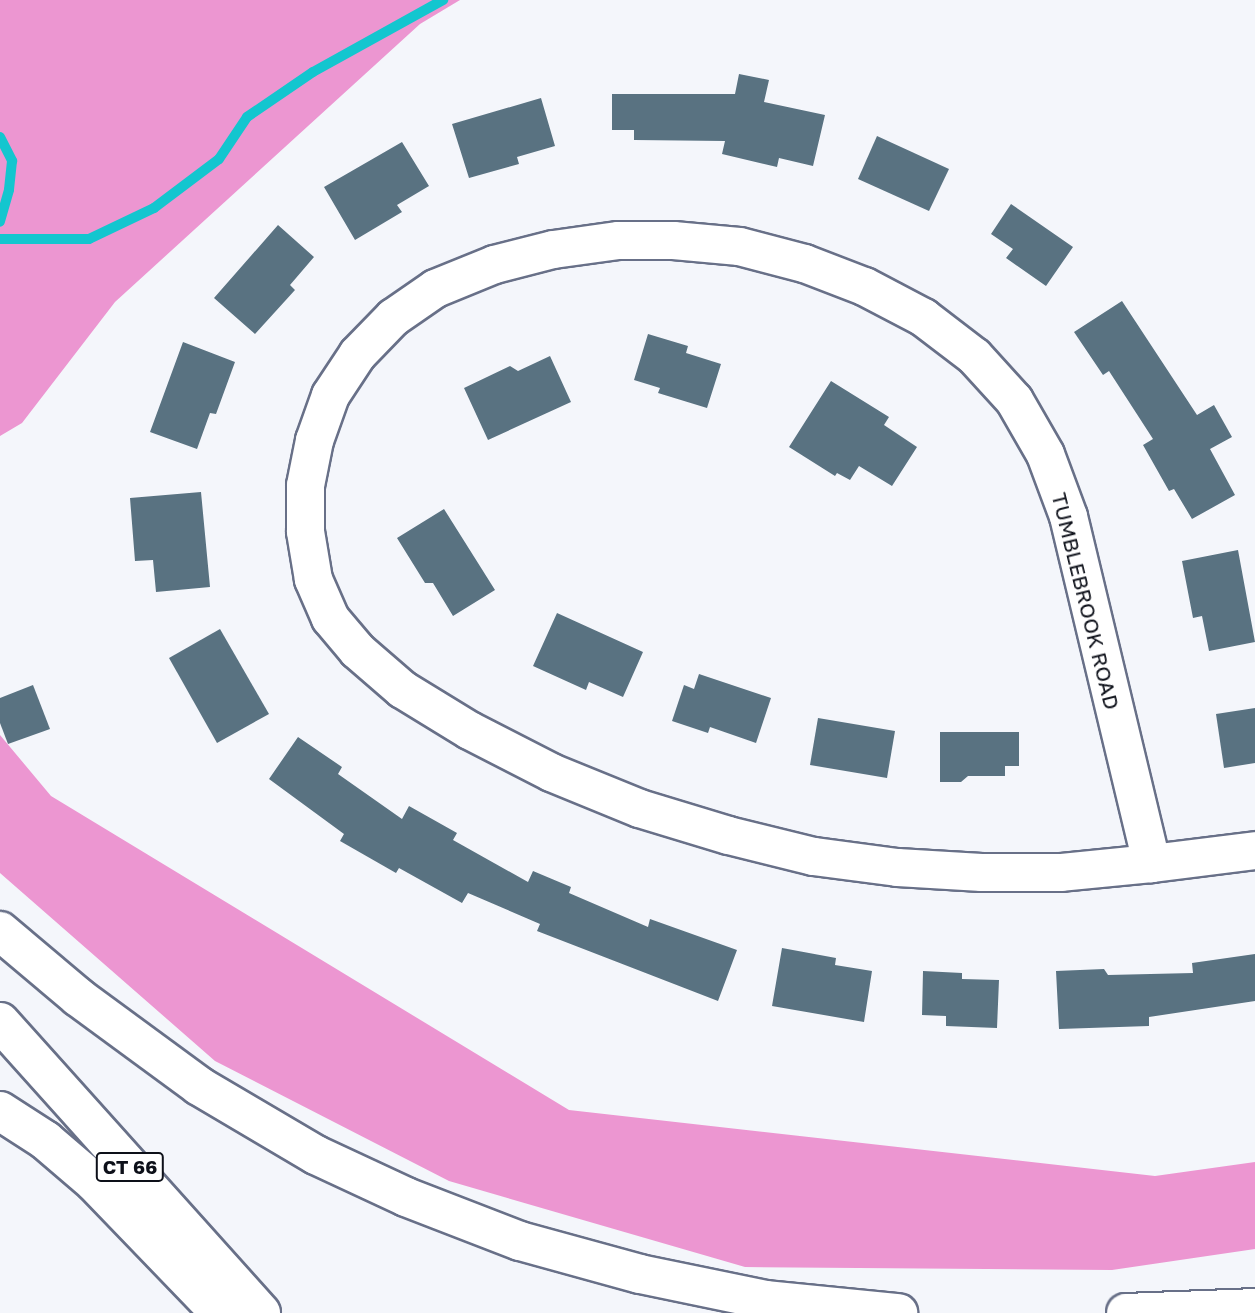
<!DOCTYPE html>
<style>
body{margin:0}
#map{position:relative;width:1255px;height:1313px;overflow:hidden;background:#f4f6fb;font-family:"Golos Text",sans-serif}
div>[style]{position:absolute}
[style*='--x']{left:calc(var(--x)*1px);top:calc(var(--y)*1px);width:calc(var(--w)*1px);rotate:calc(var(--a)*1deg)}
.forest>*{inset:0;background:#ec96d1}
.stream>*{height:10px;margin:-5px;padding:0 5px;transform-origin:5px;border-radius:5px;background:#13c6cf}
.building>*{inset:0;background:#597281}
.roads{filter:drop-shadow(2px 0 #687088) drop-shadow(-2px 0 #687088) drop-shadow(0 2px #687088) drop-shadow(0 -2px #687088)}
.street>*{height:37px;margin:-18.5px;padding:0 18.5px;transform-origin:18.5px;border-radius:18.5px;background:#fff}
.highway>*{height:38px;margin:-19px;padding:0 19px;transform-origin:19px;border-radius:19px;background:#fff}
span{translate:-50% -50%;white-space:nowrap;text-align:center;line-height:1.15;-webkit-text-stroke:7px #fff;paint-order:stroke}
.shield-label span{padding:2px 5px;background:#fff;border:2px solid;border-radius:5px;-webkit-text-stroke-width:0}
.shield-label{font-size:19px;color:#0d1019;font-weight:700}
.street-label{font-size:21px;color:#0d1019}
</style>
<div id="map">
<div class="forest">
<div style="clip-path:polygon(0 0,460px 0,420px 24px,115px 302px,22px 423px,0 436px)"></div>
<div style="clip-path:polygon(0 735px,51px 796px,569px 1110px,1155px 1176px,1255px 1162px,1255px 1249px,1112px 1270px,745px 1267px,449px 1181px,215px 1061px,0 873px)"></div>
</div>
<div class="stream">
<div style="--x:0;--y:137;--w:27;--a:63"></div>
<div style="--x:12;--y:161;--w:29;--a:96"></div>
<div style="--x:9;--y:190;--w:33;--a:106"></div>
<div style="--x:0;--y:239;--w:89;--a:0"></div>
<div style="--x:89;--y:239;--w:72;--a:-25.5"></div>
<div style="--x:154;--y:208;--w:81;--a:-37"></div>
<div style="--x:219;--y:159;--w:50;--a:-56.3"></div>
<div style="--x:247;--y:117;--w:80;--a:-34.3"></div>
<div style="--x:313;--y:72;--w:149;--a:-29"></div>
</div>
<div class="building">
<div style="clip-path:polygon(739px 74px,769px 80px,764px 102px,825px 115px,813px 166px,779px 158px,777px 167px,722px 154px,725px 141px,634px 140px,634px 130px,612px 130px,612px 94px,735px 94px)"></div>
<div style="clip-path:polygon(541px 98px,555px 146px,517px 157px,519px 164px,469px 178px,452px 124px)"></div>
<div style="clip-path:polygon(877px 136px,949px 169px,929px 211px,858px 179px)"></div>
<div style="clip-path:polygon(402px 142px,429px 186px,397px 205px,402px 212px,355px 240px,324px 187px)"></div>
<div style="clip-path:polygon(1011px 204px,1073px 247px,1046px 286px,1006px 258px,1013px 249px,991px 234px)"></div>
<div style="clip-path:polygon(278px 225px,314px 257px,290px 285px,295px 290px,255px 334px,214px 298px)"></div>
<div style="clip-path:polygon(1122px 301px,1197px 415px,1214px 405px,1232px 437px,1210px 449px,1235px 495px,1192px 519px,1174px 489px,1169px 491px,1143px 445px,1153px 439px,1109px 371px,1103px 375px,1074px 332px)"></div>
<div style="clip-path:polygon(648px 334px,688px 346px,686px 353px,721px 364px,707px 408px,658px 393px,660px 388px,634px 380px)"></div>
<div style="clip-path:polygon(183px 342px,235px 362px,216px 414px,210px 413px,197px 449px,150px 432px)"></div>
<div style="clip-path:polygon(550px 356px,571px 402px,488px 440px,464px 388px,510px 366px,518px 371px)"></div>
<div style="clip-path:polygon(831px 381px,889px 417px,884px 425px,917px 447px,892px 486px,859px 466px,850px 480px,837px 473px,835px 476px,789px 447px)"></div>
<div style="clip-path:polygon(201px 492px,210px 587px,156px 592px,153px 560px,135px 561px,130px 498px)"></div>
<div style="clip-path:polygon(444px 509px,495px 590px,453px 616px,433px 583px,425px 583px,397px 538px)"></div>
<div style="clip-path:polygon(1238px 550px,1255px 642px,1209px 651px,1202px 616px,1193px 618px,1182px 561px)"></div>
<div style="clip-path:polygon(557px 613px,643px 652px,623px 697px,589px 682px,586px 690px,533px 666px)"></div>
<div style="clip-path:polygon(220px 629px,269px 714px,217px 743px,169px 658px)"></div>
<div style="clip-path:polygon(699px 674px,771px 698px,756px 743px,710px 727px,708px 733px,672px 721px,684px 685px,694px 689px)"></div>
<div style="clip-path:polygon(33px 685px,50px 729px,8px 744px,0 723px,0 698px)"></div>
<div style="clip-path:polygon(1255px 708px,1255px 763px,1224px 768px,1216px 714px)"></div>
<div style="clip-path:polygon(818px 718px,895px 731px,887px 778px,810px 765px)"></div>
<div style="clip-path:polygon(940px 732px,1019px 732px,1019px 766px,1005px 766px,1005px 776px,968px 776px,961px 782px,940px 782px)"></div>
<div style="clip-path:polygon(298px 737px,342px 767px,338px 774px,402px 819px,409px 806px,457px 833px,453px 840px,528px 882px,533px 871px,571px 887px,569px 893px,648px 927px,650px 919px,737px 950px,718px 1001px,537px 931px,540px 924px,468px 893px,462px 903px,399px 868px,396px 873px,340px 841px,344px 834px,269px 779px)"></div>
<div style="clip-path:polygon(782px 948px,836px 958px,835px 965px,872px 971px,864px 1022px,772px 1006px)"></div>
<div style="clip-path:polygon(1255px 954px,1255px 1001px,1149px 1017px,1149px 1026px,1059px 1029px,1056px 971px,1104px 969px,1108px 975px,1193px 973px,1192px 963px)"></div>
<div style="clip-path:polygon(923px 971px,962px 973px,962px 979px,999px 980px,997px 1028px,946px 1026px,946px 1016px,922px 1015px)"></div>
</div>
<div class="roads">
<div class="street">
<div style="--x:618;--y:240;--w:55;--a:0"></div>
<div style="--x:673;--y:240;--w:66;--a:5.2"></div>
<div style="--x:739;--y:246;--w:67;--a:14.7"></div>
<div style="--x:804;--y:263;--w:64;--a:21"></div>
<div style="--x:864;--y:286;--w:67;--a:27.7"></div>
<div style="--x:923;--y:317;--w:64;--a:37.4"></div>
<div style="--x:974;--y:356;--w:59;--a:47.7"></div>
<div style="--x:1014;--y:400;--w:62;--a:60.1"></div>
<div style="--x:1045;--y:454;--w:66;--a:69.6"></div>
<div style="--x:1068;--y:516;--w:357;--a:76.5"></div>
<div style="--x:1151;--y:863;--w:90;--a:174.3"></div>
<div style="--x:1061;--y:872;--w:80;--a:180"></div>
<div style="--x:981;--y:872;--w:84;--a:-176.6"></div>
<div style="--x:897;--y:867;--w:85;--a:-172.5"></div>
<div style="--x:813;--y:856;--w:88;--a:-166.1"></div>
<div style="--x:728;--y:835;--w:93;--a:-163.1"></div>
<div style="--x:639;--y:808;--w:95;--a:-157.8"></div>
<div style="--x:551;--y:772;--w:92;--a:-152.9"></div>
<div style="--x:469;--y:730;--w:79;--a:-148.5"></div>
<div style="--x:402;--y:689;--w:60;--a:-139.1"></div>
<div style="--x:357;--y:650;--w:42;--a:-130.2"></div>
<div style="--x:330;--y:618;--w:43;--a:-113.6"></div>
<div style="--x:313;--y:579;--w:49;--a:-99.5"></div>
<div style="--x:305;--y:531;--w:46;--a:-90"></div>
<div style="--x:305;--y:485;--w:46;--a:-78.7"></div>
<div style="--x:314;--y:440;--w:48;--a:-70.4"></div>
<div style="--x:330;--y:395;--w:49;--a:-56.6"></div>
<div style="--x:357;--y:354;--w:52;--a:-45.8"></div>
<div style="--x:393;--y:317;--w:51;--a:-34.6"></div>
<div style="--x:435;--y:288;--w:64;--a:-22.1"></div>
<div style="--x:494;--y:264;--w:61;--a:-14.3"></div>
<div style="--x:553;--y:249;--w:66;--a:-7.9"></div>
<div style="--x:1151;--y:863;--w:105;--a:-7.1"></div>
</div>
<div class="highway">
<div style="--x:0;--y:931;--w:102;--a:40.2"></div>
<div style="--x:78;--y:997;--w:150;--a:36.3"></div>
<div style="--x:199;--y:1086;--w:136;--a:30.5"></div>
<div style="--x:316;--y:1155;--w:99;--a:25"></div>
<div style="--x:406;--y:1197;--w:122;--a:21.1"></div>
<div style="--x:520;--y:1241;--w:124;--a:15.4"></div>
<div style="--x:640;--y:1274;--w:128;--a:11.7"></div>
<div style="--x:765;--y:1300;--w:134;--a:5.6"></div>
<div style="--x:0;--y:1022;--w:391;--a:48.1"></div>
<div style="--x:0;--y:1111;--w:54;--a:32.8"></div>
<div style="--x:45;--y:1140;--w:65;--a:40.6"></div>
<div style="--x:94;--y:1182;--w:182;--a:46.1"></div>
<div style="--x:1126;--y:1313;--w:129;--a:-2.2"></div>
</div>
</div>
<div class="shield-label">
<span style="left:130px;top:1167px">CT 66</span>
</div>
<div class="street-label">
<span style="left:1086px;top:601px;rotate:76deg">TUMBLEBROOK ROAD</span>
</div>
</div>
